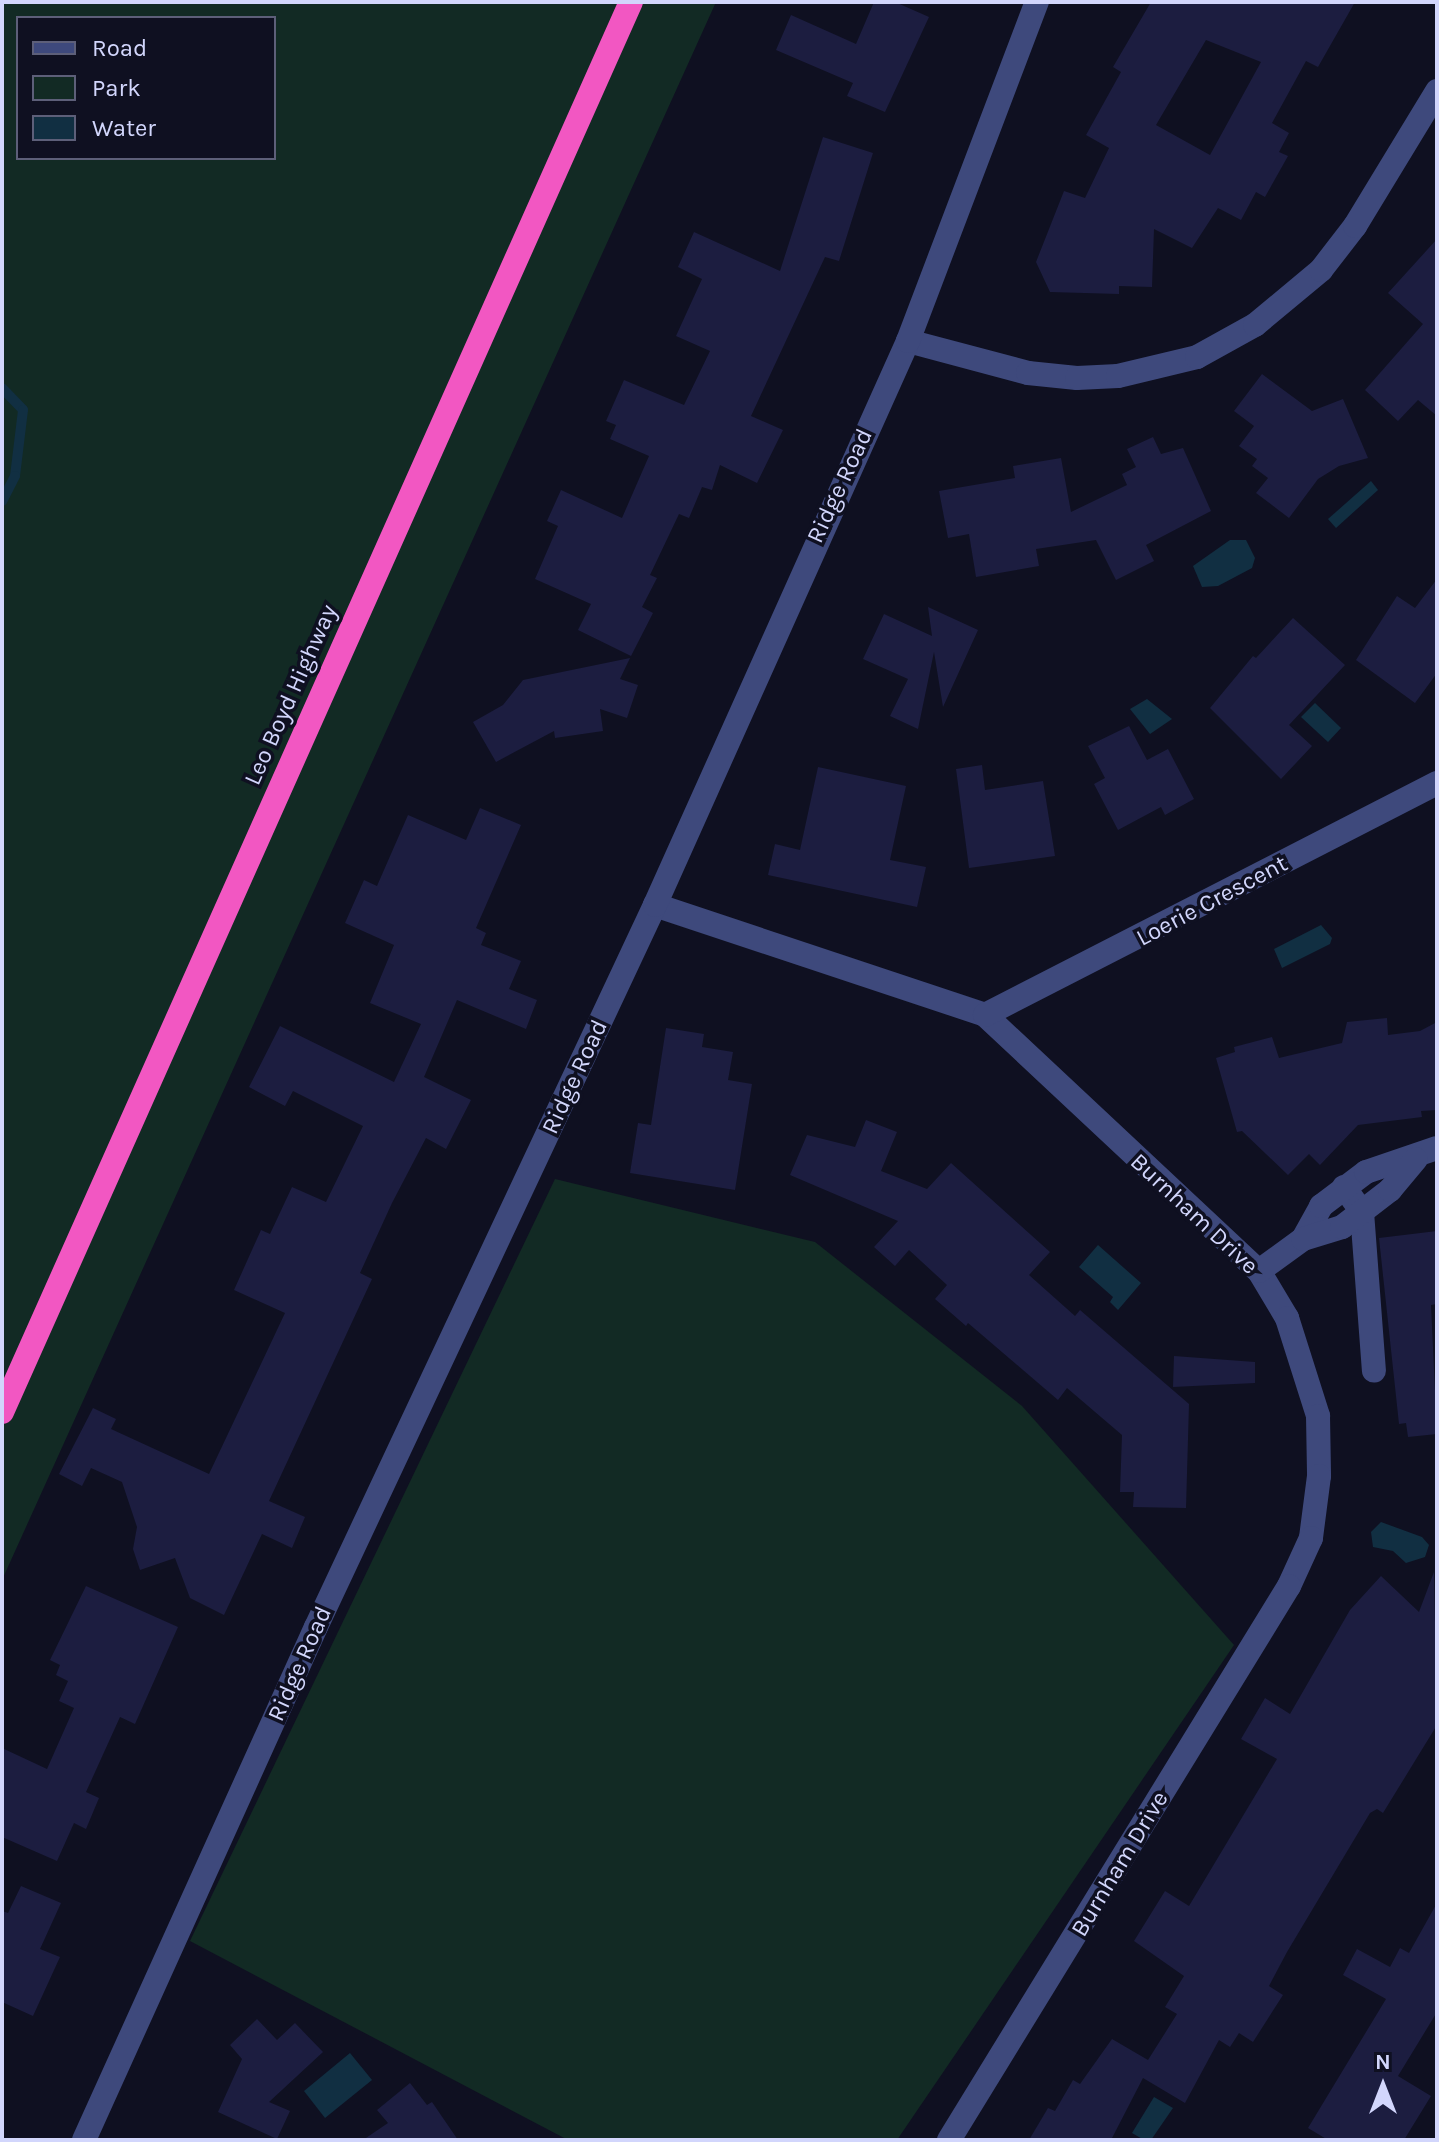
<!DOCTYPE html>
<style>
body{margin:0}
#map{position:relative;width:1439px;height:2142px;overflow:hidden;background:#0f1021;font-family:Karla,sans-serif}
div>[style]{position:absolute}
[style*='--x']{left:calc(var(--x)*1px);top:calc(var(--y)*1px);width:calc(var(--w)*1px);rotate:calc(var(--a)*1deg)}
.green>*{inset:0;background:#122a24}
.water>*{inset:0;background:#112f42}
.stream>*{height:10px;margin:-5px;padding:0 5px;transform-origin:5px;border-radius:5px;background:#112f42}
.building>*{inset:0;background:#1c1d40}
.minor>*{height:24px;margin:-12px;padding:0 12px;transform-origin:12px;border-radius:12px;background:#3e497c}
.highway>*{height:24px;margin:-12px;padding:0 12px;transform-origin:12px;border-radius:12px;background:#f257c2}
span{translate:-50% -50%;white-space:nowrap;text-align:center;line-height:1.15;-webkit-text-stroke:7px #0f1021;paint-order:stroke}
.street-label{font-size:24px;color:#d2d6fc}
.frame{position:absolute;inset:0;border:4px solid #d2d6fc;pointer-events:none}
.legend{position:absolute;left:16px;top:16px;width:260px;height:144px;box-sizing:border-box;background:#0f1021;border:2px solid #5d5f79;margin:0;padding:10px 14px;list-style:none;font-size:24px;color:#d2d6fc}
.legend li{display:flex;align-items:center;gap:16px;height:40px}
.legend b{width:40px;border:2px solid #5d5f79}
.north{position:absolute;left:1343px;top:2046px;width:80px;height:80px;-webkit-text-stroke:6px #0f1021;paint-order:stroke;rotate:0deg;font-size:22px;font-weight:700;line-height:32px;text-align:center;color:#d2d6fc}
.north::after{content:'';display:block;margin:auto;width:28px;height:36px;background:#d2d6fc;clip-path:polygon(50% 0,100% 100%,50% 72%,0 100%)}
</style>
<div id="map">
<div class="green">
<div style="clip-path:polygon(evenodd,2px 2px,716px 2px,2px 1580px,2px 2px,18px 18px,274px 18px,274px 158px,18px 158px,18px 18px)"></div>
<div style="clip-path:polygon(555px 1179px,815px 1242px,1022px 1406px,1234px 1645px,897px 2140px,568px 2140px,190px 1941px)"></div>
</div>
<div class="water">
<div style="clip-path:polygon(1371px 481px,1378px 490px,1336px 528px,1328px 519px)"></div>
<div style="clip-path:polygon(1230px 540px,1246px 540px,1255px 558px,1252px 568px,1218px 586px,1202px 587px,1193px 566px)"></div>
<div style="clip-path:polygon(1147px 699px,1172px 719px,1150px 734px,1130px 709px)"></div>
<div style="clip-path:polygon(1315px 703px,1341px 728px,1328px 742px,1301px 717px)"></div>
<div style="clip-path:polygon(1321px 925px,1332px 938px,1330px 944px,1282px 968px,1274px 949px)"></div>
<div style="clip-path:polygon(1098px 1245px,1141px 1283px,1118px 1310px,1110px 1302px,1113px 1297px,1079px 1267px)"></div>
<div style="clip-path:polygon(1381px 1522px,1422px 1537px,1429px 1545px,1425px 1557px,1406px 1563px,1393px 1551px,1373px 1547px,1371px 1532px)"></div>
<div style="clip-path:polygon(350px 2053px,372px 2080px,325px 2118px,304px 2091px)"></div>
<div style="clip-path:polygon(1154px 2097px,1173px 2108px,1151px 2140px,1144px 2140px,1132px 2133px)"></div>
</div>
<div class="stream">
<div style="--x:2;--y:388;--w:30;--a:46"></div>
<div style="--x:23;--y:410;--w:66;--a:96.9"></div>
<div style="--x:15;--y:476;--w:28;--a:117"></div>
</div>
<div class="building">
<div style="clip-path:polygon(874px 2px,895px 2px,929px 17px,885px 112px,847px 96px,853px 83px,776px 50px,791px 15px,856px 44px)"></div>
<div style="clip-path:polygon(evenodd,1151px 2px,1355px 2px,1318px 67px,1306px 61px,1272px 123px,1289px 133px,1279px 152px,1288px 156px,1265px 197px,1256px 192px,1241px 220px,1218px 208px,1192px 248px,1154px 229px,1152px 287px,1119px 286px,1119px 294px,1050px 292px,1036px 262px,1064px 191px,1085px 198px,1109px 148px,1086px 135px,1121px 72px,1113px 67px,1151px 2px,1206px 40px,1261px 62px,1210px 155px,1156px 125px,1206px 40px)"></div>
<div style="clip-path:polygon(823px 137px,873px 153px,839px 261px,825px 257px,751px 416px,783px 430px,757px 483px,720px 465px,712px 490px,702px 487px,689px 518px,679px 514px,650px 575px,657px 578px,642px 607px,653px 613px,631px 656px,578px 630px,591px 604px,535px 579px,558px 526px,547px 521px,561px 490px,622px 518px,649px 456px,610px 439px,616px 425px,606px 421px,624px 380px,684px 405px,710px 351px,676px 336px,702px 279px,678px 267px,694px 232px,780px 271px)"></div>
<div style="clip-path:polygon(1437px 239px,1437px 416px,1418px 400px,1398px 421px,1365px 390px,1423px 324px,1388px 293px)"></div>
<div style="clip-path:polygon(1262px 374px,1312px 411px,1343px 399px,1368px 458px,1339px 466px,1318px 479px,1289px 518px,1256px 493px,1268px 478px,1252px 466px,1257px 459px,1239px 446px,1254px 426px,1234px 411px)"></div>
<div style="clip-path:polygon(1153px 437px,1161px 454px,1183px 448px,1211px 511px,1146px 545px,1154px 561px,1116px 580px,1096px 540px,1036px 549px,1039px 566px,976px 577px,969px 534px,948px 538px,939px 491px,1015px 478px,1013px 466px,1061px 458px,1071px 512px,1127px 485px,1122px 474px,1136px 467px,1127px 449px)"></div>
<div style="clip-path:polygon(1437px 579px,1437px 673px,1415px 703px,1356px 660px,1397px 596px,1415px 608px)"></div>
<div style="clip-path:polygon(928px 607px,978px 630px,943px 707px,934px 652px,918px 729px,890px 716px,908px 679px,863px 659px,884px 614px,932px 636px)"></div>
<div style="clip-path:polygon(1293px 618px,1345px 665px,1289px 725px,1312px 746px,1281px 779px,1210px 708px,1253px 656px,1256px 658px)"></div>
<div style="clip-path:polygon(630px 658px,620px 679px,638px 685px,627px 718px,600px 709px,603px 731px,555px 738px,554px 731px,496px 762px,473px 722px,503px 705px,523px 680px)"></div>
<div style="clip-path:polygon(1129px 726px,1147px 760px,1168px 749px,1194px 799px,1165px 815px,1161px 807px,1118px 830px,1094px 784px,1105px 778px,1088px 746px)"></div>
<div style="clip-path:polygon(982px 765px,985px 790px,1043px 781px,1055px 856px,969px 868px,956px 769px)"></div>
<div style="clip-path:polygon(818px 767px,906px 786px,890px 860px,926px 867px,917px 907px,768px 875px,775px 844px,800px 850px)"></div>
<div style="clip-path:polygon(480px 808px,521px 825px,476px 928px,486px 933px,481px 945px,521px 961px,509px 989px,537px 1000px,526px 1029px,457px 1000px,424px 1077px,471px 1100px,446px 1149px,426px 1138px,392px 1203px,360px 1273px,372px 1279px,269px 1501px,305px 1517px,292px 1548px,262px 1534px,224px 1615px,190px 1598px,175px 1558px,140px 1570px,133px 1549px,137px 1527px,122px 1482px,91px 1468px,82px 1486px,59px 1474px,93px 1408px,116px 1419px,111px 1429px,209px 1474px,285px 1313px,234px 1290px,261px 1230px,270px 1234px,292px 1187px,326px 1202px,363px 1126px,293px 1091px,285px 1106px,249px 1087px,280px 1026px,394px 1082px,421px 1024px,370px 1003px,394px 945px,345px 923px,364px 880px,377px 886px,408px 815px,466px 840px)"></div>
<div style="clip-path:polygon(1387px 1018px,1388px 1035px,1420px 1031px,1437px 1022px,1437px 1110px,1421px 1111px,1422px 1117px,1358px 1125px,1320px 1165px,1309px 1154px,1288px 1175px,1242px 1131px,1237px 1132px,1216px 1058px,1235px 1052px,1234px 1047px,1272px 1037px,1279px 1058px,1342px 1043px,1347px 1022px)"></div>
<div style="clip-path:polygon(666px 1028px,704px 1034px,702px 1047px,733px 1052px,728px 1080px,752px 1084px,735px 1190px,630px 1173px,638px 1123px,651px 1125px)"></div>
<div style="clip-path:polygon(866px 1120px,897px 1132px,881px 1171px,927px 1189px,951px 1163px,1050px 1252px,1029px 1275px,1075px 1316px,1080px 1310px,1189px 1404px,1186px 1508px,1133px 1507px,1134px 1492px,1120px 1492px,1122px 1435px,1067px 1388px,1058px 1400px,968px 1323px,966px 1326px,935px 1299px,947px 1285px,909px 1250px,895px 1266px,874px 1247px,898px 1221px,790px 1175px,807px 1135px,855px 1147px)"></div>
<div style="clip-path:polygon(1437px 1231px,1437px 1304px,1431px 1305px,1437px 1434px,1408px 1437px,1406px 1423px,1399px 1424px,1379px 1238px)"></div>
<div style="clip-path:polygon(1174px 1356px,1255px 1362px,1255px 1383px,1173px 1387px)"></div>
<div style="clip-path:polygon(1434px 1572px,1437px 1725px,1383px 1813px,1377px 1809px,1370px 1813px,1287px 1952px,1269px 1986px,1283px 1995px,1253px 2042px,1239px 2033px,1230px 2047px,1219px 2040px,1185px 2103px,1143px 2078px,1111px 2140px,1029px 2140px,1048px 2108px,1055px 2111px,1073px 2080px,1080px 2084px,1112px 2039px,1148px 2060px,1177px 2014px,1165px 2007px,1184px 1976px,1134px 1941px,1165px 1891px,1189px 1906px,1277px 1759px,1241px 1739px,1265px 1698px,1290px 1714px,1350px 1610px,1381px 1576px,1419px 1612px)"></div>
<div style="clip-path:polygon(86px 1586px,178px 1627px,135px 1724px,120px 1717px,86px 1792px,99px 1798px,86px 1829px,74px 1823px,57px 1861px,2px 1837px,2px 1748px,47px 1769px,74px 1708px,59px 1701px,68px 1681px,56px 1675px,60px 1665px,50px 1660px)"></div>
<div style="clip-path:polygon(21px 1886px,61px 1903px,40px 1949px,60px 1957px,33px 2016px,2px 2002px,2px 1911px,8px 1913px)"></div>
<div style="clip-path:polygon(1437px 1903px,1437px 2012px,1398px 2076px,1431px 2096px,1404px 2140px,1328px 2140px,1308px 2128px,1386px 1999px,1343px 1975px,1357px 1949px,1390px 1967px,1400px 1948px,1409px 1953px)"></div>
<div style="clip-path:polygon(257px 2019px,277px 2040px,295px 2023px,323px 2052px,269px 2102px,290px 2111px,277px 2139px,218px 2112px,242px 2059px,230px 2045px)"></div>
<div style="clip-path:polygon(410px 2083px,427px 2105px,432px 2102px,458px 2140px,363px 2140px,388px 2123px,377px 2110px)"></div>
</div>
<div class="minor">
<div style="--x:908;--y:341;--w:124;--a:14.9"></div>
<div style="--x:1028;--y:373;--w:49;--a:5.8"></div>
<div style="--x:1077;--y:378;--w:41;--a:-2.8"></div>
<div style="--x:1118;--y:376;--w:81;--a:-13.5"></div>
<div style="--x:1197;--y:357;--w:66;--a:-28.9"></div>
<div style="--x:1255;--y:325;--w:86;--a:-39.8"></div>
<div style="--x:1321;--y:270;--w:56;--a:-52.3"></div>
<div style="--x:1355;--y:226;--w:158;--a:-58.7"></div>
<div style="--x:655;--y:905;--w:348;--a:18.4"></div>
<div style="--x:985;--y:1015;--w:375;--a:43.1"></div>
<div style="--x:1259;--y:1271;--w:55;--a:59.2"></div>
<div style="--x:1287;--y:1318;--w:103;--a:72.4"></div>
<div style="--x:1318;--y:1416;--w:60;--a:89"></div>
<div style="--x:1319;--y:1476;--w:63;--a:97.4"></div>
<div style="--x:1311;--y:1538;--w:53;--a:114.6"></div>
<div style="--x:1289;--y:1586;--w:650;--a:121.54"></div>
<div style="--x:985;--y:1015;--w:508;--a:-27.17"></div>
<div style="--x:1344;--y:1187;--w:31;--a:54"></div>
<div style="--x:1362;--y:1212;--w:159;--a:85.7"></div>
<div style="--x:1303;--y:1239;--w:38;--a:-61"></div>
<div style="--x:1321;--y:1206;--w:56;--a:-37.1"></div>
<div style="--x:1366;--y:1172;--w:75;--a:-18.7"></div>
<div style="--x:1259;--y:1271;--w:54;--a:-36"></div>
<div style="--x:1303;--y:1239;--w:41;--a:-17.1"></div>
<div style="--x:1342;--y:1227;--w:61;--a:-37.6"></div>
<div style="--x:1390;--y:1190;--w:40;--a:-50"></div>
<div style="--x:84;--y:2140;--w:563;--a:-65.67"></div>
<div style="--x:316;--y:1627;--w:798;--a:-64.85"></div>
<div style="--x:655;--y:905;--w:618;--a:-65.84"></div>
<div style="--x:908;--y:341;--w:363;--a:-69.2"></div>
</div>
<div class="highway">
<div style="--x:2;--y:1412;--w:1544;--a:-65.96"></div>
</div>
<div class="street-label">
<span style="left:840px;top:486px;rotate:-65deg">Ridge Road</span>
<span style="left:291px;top:695px;rotate:-66deg">Leo Boyd Highway</span>
<span style="left:1212px;top:901px;rotate:-28deg">Loerie Crescent</span>
<span style="left:575px;top:1077px;rotate:-65deg">Ridge Road</span>
<span style="left:1194px;top:1214px;rotate:43deg">Burnham Drive</span>
<span style="left:300px;top:1664px;rotate:-66deg">Ridge Road</span>
<span style="left:1120px;top:1864px;rotate:-59deg">Burnham Drive</span>
</div>
<div class="frame"></div>
<ul class="legend">
<li><b style="height:10px;background:#3e497c"></b>Road</li>
<li><b style="height:22px;background:#122a24"></b>Park</li>
<li><b style="height:22px;background:#112f42"></b>Water</li>
</ul>
<div class="north">N</div>
</div>
